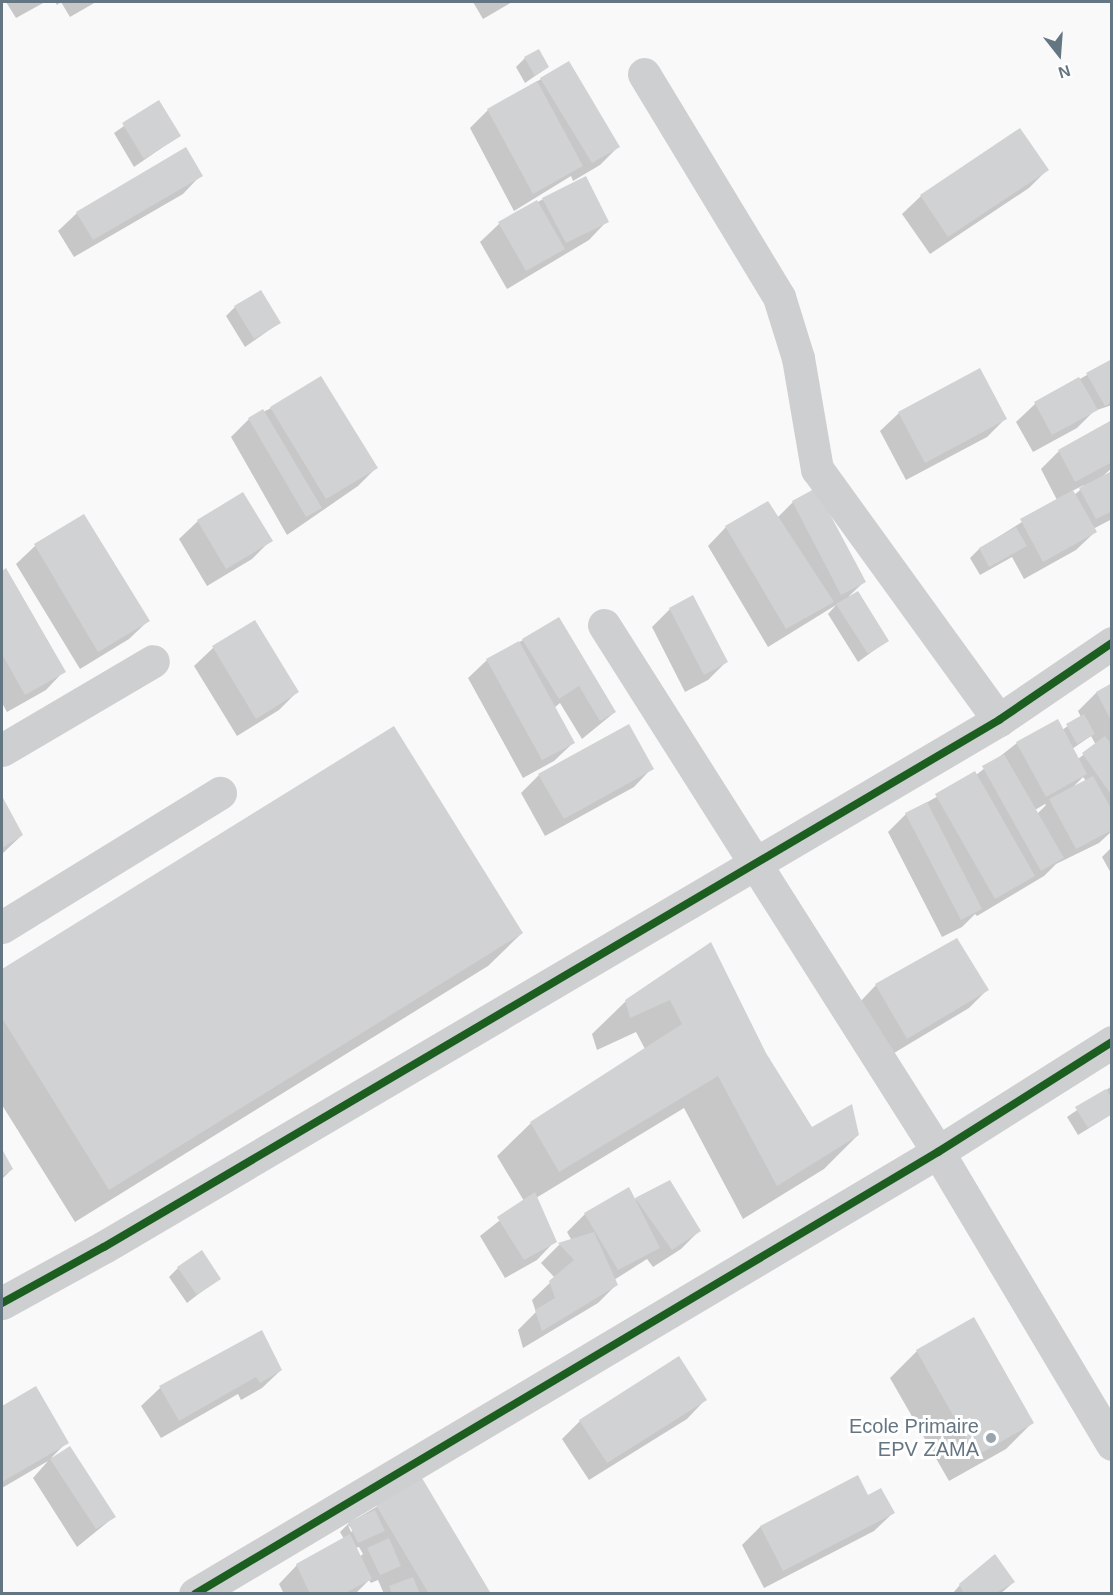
<!DOCTYPE html>
<style>
body{margin:0}
#map{position:relative;width:1113px;height:1595px;overflow:hidden;background:#f9f9f9;font-family:Helvetica,sans-serif}
div>[style]{position:absolute}
[style*='--x']{left:calc(var(--x)*1px);top:calc(var(--y)*1px);width:calc(var(--w)*1px);rotate:calc(var(--a)*1deg)}
.shadow>*{inset:0;background:#0003}
.building>*{inset:0;background:#d0d2d3}
.street>*{height:33px;margin:-16.5px;padding:0 16.5px;transform-origin:16.5px;border-radius:16.5px;background:#cecfd0}
.cycleway>*{height:8px;margin:-4px;padding:0 4px;transform-origin:4px;border-radius:4px;background:#1b5e20}
.dots>*{width:16px;height:16px;translate:-50% -50%;box-sizing:border-box;border:3px solid #fff;border-radius:50%}
span{translate:-50% -50%;white-space:nowrap;text-align:center;line-height:1.15;-webkit-text-stroke:6px #fff;paint-order:stroke}
.poi-label{font-size:20px;color:#657683}
.right{translate:-100% -50%;text-align:right}
.frame{position:absolute;inset:0;border:3px solid #657683;pointer-events:none}
.north{position:absolute;left:1029px;top:24px;width:60px;height:60px;-webkit-text-stroke:4px #fff;paint-order:stroke;rotate:163deg;font-size:16px;font-weight:700;line-height:24px;text-align:center;color:#657683}
.north::after{content:'';display:block;margin:auto;width:21px;height:27px;background:#657683;clip-path:polygon(50% 0,100% 100%,50% 72%,0 100%)}
</style>
<div id="map">
<div class="shadow">
<div style="clip-path:polygon(6px 2px,45px 2px,16px 18px)"></div>
<div style="clip-path:polygon(55px 2px,96px 2px,70px 17px,61px 2px,57px 5px)"></div>
<div style="clip-path:polygon(473px 2px,512px 2px,483px 19px)"></div>
<div style="clip-path:polygon(525px 58px,548px 67px,525px 83px,516px 67px)"></div>
<div style="clip-path:polygon(541px 79px,618px 147px,600px 165px,573px 181px,571px 176px,514px 211px,470px 128px,488px 110px)"></div>
<div style="clip-path:polygon(158px 102px,179px 136px,134px 167px,114px 133px)"></div>
<div style="clip-path:polygon(1019px 130px,1047px 170px,1029px 188px,930px 254px,902px 214px,921px 196px)"></div>
<div style="clip-path:polygon(201px 175px,183px 194px,74px 257px,58px 231px,77px 213px)"></div>
<div style="clip-path:polygon(543px 199px,607px 221px,589px 240px,507px 289px,480px 242px,499px 224px)"></div>
<div style="clip-path:polygon(235px 307px,279px 323px,245px 347px,226px 316px)"></div>
<div style="clip-path:polygon(1112px 361px,1112px 405px,1094px 411px,1077px 428px,1033px 452px,1016px 422px,1035px 404px)"></div>
<div style="clip-path:polygon(271px 408px,376px 468px,358px 486px,287px 535px,231px 437px,249px 419px)"></div>
<div style="clip-path:polygon(899px 413px,1005px 419px,987px 437px,906px 480px,880px 431px)"></div>
<div style="clip-path:polygon(evenodd,1110px 423px,1112px 468px,1103px 476px,1112px 472px,1112px 519px,1093px 529px,1095px 532px,1076px 550px,1024px 579px,1012px 557px,980px 575px,970px 558px,979px 549px,1057px 500px,1041px 469px,1059px 451px,1110px 423px,1084px 485px,1079px 491px,1074px 495px,1072px 491px,1084px 485px)"></div>
<div style="clip-path:polygon(793px 502px,864px 582px,849px 596px,887px 641px,858px 662px,828px 614px,836px 605px,768px 647px,708px 546px,726px 527px,777px 518px)"></div>
<div style="clip-path:polygon(84px 516px,148px 621px,129px 639px,80px 669px,16px 564px,35px 546px)"></div>
<div style="clip-path:polygon(198px 521px,271px 540px,252px 559px,207px 586px,179px 539px)"></div>
<div style="clip-path:polygon(6px 570px,64px 671px,46px 690px,7px 712px,2px 703px,2px 573px)"></div>
<div style="clip-path:polygon(670px 609px,726px 662px,708px 680px,685px 692px,652px 627px)"></div>
<div style="clip-path:polygon(254px 622px,297px 692px,279px 710px,237px 736px,194px 666px,213px 648px)"></div>
<div style="clip-path:polygon(523px 640px,615px 712px,582px 739px,560px 703px,554px 708px,573px 743px,554px 761px,523px 778px,468px 678px,487px 660px)"></div>
<div style="clip-path:polygon(evenodd,1112px 685px,1112px 831px,1099px 843px,1056px 864px,1044px 876px,977px 916px,975px 914px,962px 927px,942px 937px,888px 832px,906px 814px,976px 775px,1017px 743px,1062px 730px,1081px 717px,1078px 711px,1096px 693px,1112px 685px,1091px 736px,1096px 745px,1078px 759px,1072px 749px,1091px 736px,1112px 685px,1083px 777px,1086px 781px,1072px 788px,1083px 777px,1112px 685px,1045px 804px,1046px 805px,1037px 814px,1035px 810px,1045px 804px)"></div>
<div style="clip-path:polygon(394px 728px,522px 933px,488px 966px,75px 1222px,2px 1105px,2px 971px)"></div>
<div style="clip-path:polygon(652px 768px,634px 787px,545px 836px,521px 793px,539px 775px)"></div>
<div style="clip-path:polygon(2px 799px,22px 835px,2px 854px)"></div>
<div style="clip-path:polygon(1112px 847px,1112px 875px,1102px 857px)"></div>
<div style="clip-path:polygon(710px 944px,765px 1054px,812px 1130px,858px 1135px,824px 1169px,743px 1219px,684px 1108px,536px 1198px,555px 1241px,537px 1260px,505px 1278px,480px 1236px,524px 1201px,497px 1156px,531px 1123px,645px 1049px,636px 1032px,597px 1050px,592px 1034px,626px 1001px)"></div>
<div style="clip-path:polygon(876px 985px,987px 990px,969px 1008px,889px 1056px,858px 1004px)"></div>
<div style="clip-path:polygon(1112px 1086px,1112px 1114px,1078px 1135px,1067px 1117px)"></div>
<div style="clip-path:polygon(2px 1152px,12px 1169px,2px 1179px)"></div>
<div style="clip-path:polygon(669px 1182px,699px 1231px,681px 1249px,653px 1267px,647px 1259px,614px 1280px,616px 1285px,598px 1303px,523px 1348px,518px 1330px,536px 1312px,532px 1300px,555px 1278px,541px 1263px,559px 1245px,572px 1241px,567px 1232px,585px 1214px,634px 1200px)"></div>
<div style="clip-path:polygon(178px 1268px,219px 1278px,187px 1303px,169px 1277px)"></div>
<div style="clip-path:polygon(973px 1319px,1032px 1423px,1006px 1449px,949px 1481px,890px 1378px,917px 1351px)"></div>
<div style="clip-path:polygon(261px 1332px,281px 1370px,262px 1388px,241px 1400px,238px 1394px,161px 1438px,141px 1406px,160px 1388px)"></div>
<div style="clip-path:polygon(35px 1388px,67px 1442px,52px 1457px,114px 1517px,77px 1547px,33px 1478px,48px 1461px,2px 1488px,2px 1407px)"></div>
<div style="clip-path:polygon(705px 1400px,687px 1419px,589px 1480px,562px 1439px,580px 1421px)"></div>
<div style="clip-path:polygon(evenodd,422px 1480px,486px 1594px,384px 1594px,378px 1580px,371px 1583px,369px 1580px,355px 1594px,284px 1594px,279px 1584px,297px 1565px,344px 1539px,340px 1532px,349px 1523px,422px 1480px,348px 1525px,354px 1530px,351px 1532px,348px 1525px,422px 1480px,359px 1547px,363px 1554px,359px 1557px,355px 1548px,359px 1547px)"></div>
<div style="clip-path:polygon(867px 1497px,893px 1513px,874px 1531px,764px 1588px,742px 1545px,760px 1527px)"></div>
<div style="clip-path:polygon(1014px 1582px,1000px 1594px,952px 1594px,960px 1585px)"></div>
</div>
<div class="building">
<div style="clip-path:polygon(539px 49px,549px 67px,535px 76px,524px 57px)"></div>
<div style="clip-path:polygon(569px 61px,620px 147px,592px 163px,540px 78px)"></div>
<div style="clip-path:polygon(537px 81px,583px 166px,533px 194px,487px 109px)"></div>
<div style="clip-path:polygon(159px 100px,181px 136px,144px 159px,122px 123px)"></div>
<div style="clip-path:polygon(1020px 128px,1049px 170px,948px 237px,920px 195px)"></div>
<div style="clip-path:polygon(186px 147px,203px 176px,93px 240px,76px 212px)"></div>
<div style="clip-path:polygon(586px 176px,609px 222px,566px 243px,542px 198px)"></div>
<div style="clip-path:polygon(537px 200px,565px 249px,526px 271px,498px 222px)"></div>
<div style="clip-path:polygon(261px 290px,281px 323px,254px 339px,234px 306px)"></div>
<div style="clip-path:polygon(1112px 359px,1112px 402px,1105px 406px,1086px 373px)"></div>
<div style="clip-path:polygon(980px 368px,1007px 419px,925px 463px,898px 412px)"></div>
<div style="clip-path:polygon(321px 376px,378px 468px,326px 499px,270px 407px)"></div>
<div style="clip-path:polygon(1079px 377px,1098px 410px,1052px 435px,1034px 402px)"></div>
<div style="clip-path:polygon(263px 409px,322px 508px,306px 517px,248px 418px)"></div>
<div style="clip-path:polygon(1110px 421px,1112px 462px,1075px 482px,1058px 450px)"></div>
<div style="clip-path:polygon(1112px 471px,1112px 511px,1096px 519px,1079px 488px)"></div>
<div style="clip-path:polygon(816px 488px,866px 582px,841px 595px,792px 501px)"></div>
<div style="clip-path:polygon(1073px 490px,1097px 532px,1043px 562px,1020px 519px)"></div>
<div style="clip-path:polygon(243px 492px,273px 541px,226px 569px,197px 520px)"></div>
<div style="clip-path:polygon(768px 501px,834px 602px,786px 629px,725px 526px)"></div>
<div style="clip-path:polygon(84px 514px,150px 621px,98px 652px,34px 544px)"></div>
<div style="clip-path:polygon(1016px 527px,1027px 546px,989px 567px,979px 548px)"></div>
<div style="clip-path:polygon(6px 568px,66px 672px,25px 695px,2px 654px,2px 571px)"></div>
<div style="clip-path:polygon(858px 591px,889px 641px,868px 654px,836px 604px)"></div>
<div style="clip-path:polygon(693px 595px,728px 662px,704px 675px,669px 608px)"></div>
<div style="clip-path:polygon(559px 617px,616px 712px,600px 721px,579px 686px,559px 699px,522px 639px)"></div>
<div style="clip-path:polygon(255px 620px,299px 692px,256px 719px,212px 646px)"></div>
<div style="clip-path:polygon(519px 641px,575px 743px,542px 760px,486px 659px)"></div>
<div style="clip-path:polygon(1112px 683px,1112px 722px,1096px 692px)"></div>
<div style="clip-path:polygon(1084px 714px,1095px 734px,1077px 744px,1066px 724px)"></div>
<div style="clip-path:polygon(1058px 719px,1087px 774px,1046px 797px,1016px 742px)"></div>
<div style="clip-path:polygon(629px 724px,654px 769px,564px 819px,538px 774px)"></div>
<div style="clip-path:polygon(394px 726px,523px 933px,109px 1190px,2px 1018px,2px 969px)"></div>
<div style="clip-path:polygon(1105px 736px,1112px 745px,1112px 796px,1082px 753px)"></div>
<div style="clip-path:polygon(1004px 754px,1064px 858px,1041px 871px,982px 766px)"></div>
<div style="clip-path:polygon(975px 771px,1035px 876px,995px 899px,935px 794px)"></div>
<div style="clip-path:polygon(1093px 776px,1112px 810px,1112px 830px,1076px 849px,1049px 799px)"></div>
<div style="clip-path:polygon(2px 796px,23px 835px,2px 848px)"></div>
<div style="clip-path:polygon(927px 802px,982px 909px,961px 920px,905px 813px)"></div>
<div style="clip-path:polygon(957px 938px,989px 990px,907px 1039px,875px 984px)"></div>
<div style="clip-path:polygon(711px 942px,766px 1053px,812px 1127px,852px 1104px,859px 1135px,777px 1186px,718px 1076px,559px 1172px,530px 1122px,682px 1024px,670px 1000px,630px 1018px,625px 1000px)"></div>
<div style="clip-path:polygon(1106px 1089px,1112px 1098px,1112px 1114px,1088px 1128px,1075px 1107px)"></div>
<div style="clip-path:polygon(2px 1149px,13px 1169px,2px 1176px)"></div>
<div style="clip-path:polygon(670px 1180px,701px 1231px,672px 1250px,635px 1198px)"></div>
<div style="clip-path:polygon(629px 1187px,660px 1248px,618px 1270px,584px 1213px)"></div>
<div style="clip-path:polygon(535px 1192px,557px 1242px,524px 1260px,497px 1217px)"></div>
<div style="clip-path:polygon(594px 1232px,618px 1285px,542px 1331px,535px 1310px,555px 1298px,549px 1281px,574px 1260px,558px 1243px)"></div>
<div style="clip-path:polygon(202px 1250px,221px 1279px,197px 1295px,177px 1267px)"></div>
<div style="clip-path:polygon(974px 1317px,1034px 1423px,976px 1456px,916px 1350px)"></div>
<div style="clip-path:polygon(262px 1330px,282px 1370px,260px 1383px,256px 1377px,179px 1421px,159px 1386px)"></div>
<div style="clip-path:polygon(679px 1356px,707px 1400px,607px 1463px,579px 1420px)"></div>
<div style="clip-path:polygon(36px 1386px,69px 1443px,2px 1482px,2px 1406px)"></div>
<div style="clip-path:polygon(70px 1446px,116px 1517px,96px 1529px,50px 1459px)"></div>
<div style="clip-path:polygon(858px 1475px,868px 1495px,881px 1488px,895px 1513px,783px 1571px,760px 1526px)"></div>
<div style="clip-path:polygon(422px 1478px,490px 1592px,486px 1594px,429px 1594px,376px 1505px)"></div>
<div style="clip-path:polygon(375px 1510px,385px 1531px,358px 1543px,348px 1522px)"></div>
<div style="clip-path:polygon(350px 1534px,372px 1579px,343px 1594px,310px 1594px,296px 1564px)"></div>
<div style="clip-path:polygon(389px 1538px,401px 1566px,380px 1575px,367px 1548px)"></div>
<div style="clip-path:polygon(995px 1554px,1015px 1582px,994px 1594px,964px 1594px,959px 1584px)"></div>
<div style="clip-path:polygon(413px 1577px,420px 1594px,392px 1594px,389px 1586px)"></div>
</div>
<div class="street">
<div style="--x:644;--y:74;--w:261;--a:58.8"></div>
<div style="--x:779;--y:297;--w:64;--a:72.7"></div>
<div style="--x:798;--y:358;--w:113;--a:80.3"></div>
<div style="--x:817;--y:469;--w:310;--a:54.1"></div>
<div style="--x:604;--y:625;--w:624;--a:57.63"></div>
<div style="--x:938;--y:1152;--w:340;--a:59.2"></div>
<div style="--x:2;--y:750;--w:175;--a:-30.5"></div>
<div style="--x:2;--y:927;--w:256;--a:-31.6"></div>
<div style="--x:2;--y:1303;--w:116;--a:-28.8"></div>
<div style="--x:104;--y:1247;--w:1039;--a:-30.49"></div>
<div style="--x:999;--y:720;--w:137;--a:-34.3"></div>
<div style="--x:195;--y:1594;--w:865;--a:-30.75"></div>
<div style="--x:938;--y:1152;--w:206;--a:-32.3"></div>
</div>
<div class="cycleway">
<div style="--x:2;--y:1303;--w:116;--a:-28.8"></div>
<div style="--x:104;--y:1247;--w:1039;--a:-30.49"></div>
<div style="--x:999;--y:720;--w:137;--a:-34.3"></div>
<div style="--x:195;--y:1594;--w:865;--a:-30.75"></div>
<div style="--x:938;--y:1152;--w:206;--a:-32.3"></div>
</div>
<div class="dots">
<div style="left:991px;top:1438px;background:#99a4ac"></div>
</div>
<div class="poi-label">
<span class="right" style="left:979px;top:1438px">Ecole Primaire<br>EPV ZAMA</span>
</div>
<div class="frame"></div>
<div class="north">N</div>
</div>
